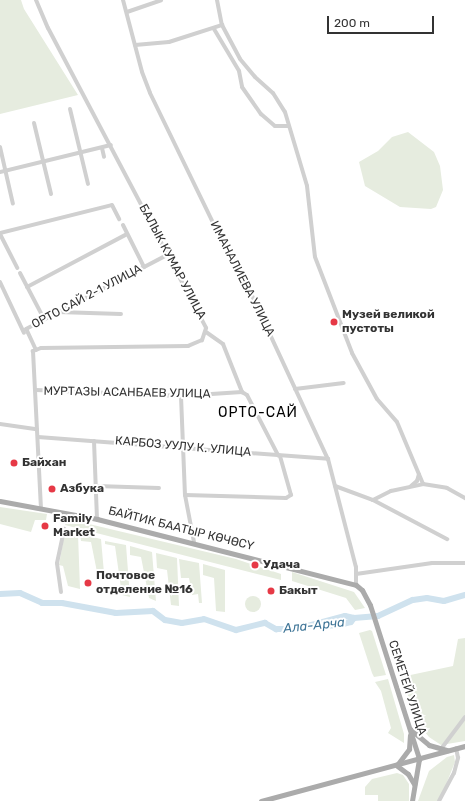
<!DOCTYPE html>
<meta charset="utf-8">
<style>
body{margin:0}
#map{position:relative;width:465px;height:801px;overflow:hidden;background:#fff;font-family:Rubik,sans-serif}
div>[style]{position:absolute}
[style*='--x']{left:calc(var(--x)*1px);top:calc(var(--y)*1px);width:calc(var(--w)*1px);rotate:calc(var(--a)*1deg)}
.green>*{inset:0;background:#e6ecdf}
.round{border-radius:50%}
.river>*{height:6px;margin:-3px;padding:0 3px;transform-origin:3px;border-radius:3px;background:#cfe2ee}
.minor>*{height:4px;margin:-2px;padding:0 2px;transform-origin:2px;border-radius:2px;background:#d0d0d0}
.major>*{height:5px;margin:-2.5px;padding:0 2.5px;transform-origin:2.5px;border-radius:2.5px;background:#ababab}
.dots>*{width:11px;height:11px;translate:-50% -50%;box-sizing:border-box;border:2px solid #fff;border-radius:50%}
span{translate:-50% -50%;white-space:nowrap;text-align:center;line-height:1.15;-webkit-text-stroke:4px #fff;paint-order:stroke}
.street-label{font-size:12px;color:#333}
.poi-label{font-size:12px;color:#333;font-weight:700}
.left{translate:0 -50%;text-align:left}
.water-label{font-size:13px;color:#3f7597;font-style:italic}
.quarter-label{font-size:14px;color:#000;letter-spacing:1px}
.scale{position:absolute;left:327px;top:16px;width:107px;height:18px;box-sizing:border-box;border:2px solid #333;border-top:0;padding-left:5px;font-size:12px;line-height:14px;white-space:nowrap;color:#333;-webkit-text-stroke:3px #fff;paint-order:stroke}
</style>
<div id="map">
<div class="green">
<div style="clip-path:polygon(0 0,21px 0,24px 9px,78px 95px,0 114px)"></div>
<div style="clip-path:polygon(408px 132px,434px 152px,440px 166px,443px 190px,436px 207px,431px 209px,400px 207px,365px 186px,359px 162px,378px 151px,392px 137px)"></div>
<div style="clip-path:polygon(0 507px,47px 514px,46px 520px,35px 520px,31px 532px,0 524px)"></div>
<div style="clip-path:polygon(68px 519px,236px 559px,281px 574px,281px 580px,65px 525px)"></div>
<div style="clip-path:polygon(65px 531px,78px 534px,80px 589px,68px 586px,63px 566px,59px 565px)"></div>
<div style="clip-path:polygon(80px 534px,101px 539px,104px 573px,97px 572px,91px 542px,81px 541px)"></div>
<div style="clip-path:polygon(105px 541px,126px 545px,130px 597px,122px 595px,115px 546px,105px 544px)"></div>
<div style="clip-path:polygon(130px 546px,152px 552px,156px 601px,149px 598px,141px 557px,130px 555px)"></div>
<div style="clip-path:polygon(156px 553px,177px 558px,179px 606px,171px 605px,167px 570px,157px 568px)"></div>
<div style="clip-path:polygon(179px 559px,199px 563px,202px 603px,199px 603px,198px 594px,192px 595px,189px 578px,181px 578px)"></div>
<div style="clip-path:polygon(203px 564px,225px 570px,225px 612px,216px 611px,214px 578px,203px 575px)"></div>
<div style="clip-path:polygon(292px 572px,354px 592px,365px 608px,355px 610px,346px 598px,292px 581px)"></div>
<div class="round" style="left:245px;top:596px;width:16px;height:16px"></div>
<div style="clip-path:polygon(370px 630px,372px 631px,386px 675px,374px 677px,372px 673px,359px 633px)"></div>
<div style="clip-path:polygon(465px 638px,465px 741px,441px 745px,429px 737px,419px 725px,401px 677px,453px 666px,458px 639px)"></div>
<div style="clip-path:polygon(388px 679px,404px 734px,404px 743px,388px 733px,391px 728px,381px 691px,375px 682px)"></div>
<div style="clip-path:polygon(454px 755px,455px 762px,441px 797px,437px 801px,418px 801px,429px 771px,447px 757px)"></div>
<div style="clip-path:polygon(397px 773px,403px 775px,409px 784px,409px 801px,378px 801px,378px 795px,365px 795px,365px 787px,372px 779px)"></div>
</div>
<div class="river">
<div style="--x:0;--y:594;--w:20;--a:-3"></div>
<div style="--x:20;--y:593;--w:24;--a:24"></div>
<div style="--x:42;--y:603;--w:20;--a:0"></div>
<div style="--x:62;--y:603;--w:55;--a:10.5"></div>
<div style="--x:116;--y:613;--w:37;--a:-3"></div>
<div style="--x:153;--y:611;--w:15;--a:37"></div>
<div style="--x:165;--y:620;--w:17;--a:10"></div>
<div style="--x:182;--y:623;--w:22;--a:-10"></div>
<div style="--x:204;--y:619;--w:34;--a:19"></div>
<div style="--x:236;--y:630;--w:30;--a:-14"></div>
<div style="--x:265;--y:623;--w:13;--a:29"></div>
<div style="--x:276;--y:629;--w:20;--a:0"></div>
<div style="--x:296;--y:629;--w:24;--a:-15"></div>
<div style="--x:319;--y:623;--w:6;--a:31"></div>
<div style="--x:324;--y:626;--w:15;--a:-4"></div>
<div style="--x:339;--y:625;--w:12;--a:-14"></div>
<div style="--x:351;--y:622;--w:5;--a:-53"></div>
<div style="--x:354;--y:618;--w:24;--a:-5"></div>
<div style="--x:378;--y:616;--w:38;--a:-25"></div>
<div style="--x:413;--y:600;--w:14;--a:-8"></div>
<div style="--x:427;--y:598;--w:17;--a:10"></div>
<div style="--x:444;--y:601;--w:22;--a:-16"></div>
<div style="--x:319;--y:623;--w:27;--a:-15"></div>
<div style="--x:345;--y:616;--w:9;--a:13"></div>
</div>
<div class="minor">
<div style="--x:36;--y:0;--w:30;--a:67"></div>
<div style="--x:48;--y:28;--w:339;--a:62.2"></div>
<div style="--x:206;--y:328;--w:13;--a:108"></div>
<div style="--x:202;--y:340;--w:15;--a:157"></div>
<div style="--x:188;--y:346;--w:147;--a:179.2"></div>
<div style="--x:41;--y:348;--w:9;--a:159"></div>
<div style="--x:33;--y:351;--w:156;--a:87.1"></div>
<div style="--x:123;--y:0;--w:74;--a:75.2"></div>
<div style="--x:142;--y:72;--w:22;--a:69"></div>
<div style="--x:150;--y:93;--w:165;--a:64.1"></div>
<div style="--x:222;--y:241;--w:53;--a:60.5"></div>
<div style="--x:248;--y:287;--w:190;--a:65.1"></div>
<div style="--x:328;--y:459;--w:112;--a:75.5"></div>
<div style="--x:356;--y:567;--w:18;--a:90"></div>
<div style="--x:217;--y:0;--w:25;--a:79"></div>
<div style="--x:222;--y:25;--w:38;--a:62"></div>
<div style="--x:240;--y:59;--w:23;--a:50"></div>
<div style="--x:255;--y:77;--w:24;--a:42"></div>
<div style="--x:273;--y:93;--w:22;--a:58"></div>
<div style="--x:285;--y:112;--w:77;--a:73.4"></div>
<div style="--x:307;--y:186;--w:71;--a:83.6"></div>
<div style="--x:315;--y:257;--w:103;--a:68.9"></div>
<div style="--x:352;--y:353;--w:52;--a:61.5"></div>
<div style="--x:377;--y:399;--w:30;--a:49"></div>
<div style="--x:397;--y:422;--w:67;--a:67.2"></div>
<div style="--x:127;--y:12;--w:36;--a:-19"></div>
<div style="--x:214;--y:29;--w:49;--a:59.2"></div>
<div style="--x:239;--y:71;--w:16;--a:79"></div>
<div style="--x:242;--y:87;--w:33;--a:55"></div>
<div style="--x:261;--y:114;--w:18;--a:41"></div>
<div style="--x:275;--y:126;--w:13;--a:0"></div>
<div style="--x:135;--y:45;--w:34;--a:-5"></div>
<div style="--x:169;--y:42;--w:56;--a:-17.8"></div>
<div style="--x:70;--y:109;--w:77;--a:76.5"></div>
<div style="--x:34;--y:123;--w:73;--a:76.5"></div>
<div style="--x:0;--y:147;--w:58;--a:77.2"></div>
<div style="--x:102;--y:148;--w:9;--a:77"></div>
<div style="--x:0;--y:172;--w:114;--a:-13.7"></div>
<div style="--x:123;--y:225;--w:47;--a:63.4"></div>
<div style="--x:0;--y:233;--w:115;--a:-14"></div>
<div style="--x:112;--y:205;--w:16;--a:63"></div>
<div style="--x:0;--y:234;--w:38;--a:63"></div>
<div style="--x:20;--y:273;--w:52;--a:62.4"></div>
<div style="--x:0;--y:282;--w:56;--a:64.8"></div>
<div style="--x:27;--y:287;--w:113;--a:-27.9"></div>
<div style="--x:58;--y:312;--w:63;--a:1.8"></div>
<div style="--x:206;--y:332;--w:21;--a:35"></div>
<div style="--x:223;--y:344;--w:52;--a:68.4"></div>
<div style="--x:36;--y:350;--w:23;--a:-115"></div>
<div style="--x:26;--y:329;--w:161;--a:-27.7"></div>
<div style="--x:295;--y:389;--w:49;--a:-7"></div>
<div style="--x:36;--y:390;--w:145;--a:2.4"></div>
<div style="--x:181;--y:396;--w:61;--a:-3.8"></div>
<div style="--x:242;--y:392;--w:6;--a:31"></div>
<div style="--x:247;--y:395;--w:68;--a:62.7"></div>
<div style="--x:181;--y:396;--w:99;--a:87.7"></div>
<div style="--x:185;--y:495;--w:48;--a:79.2"></div>
<div style="--x:0;--y:424;--w:37;--a:8"></div>
<div style="--x:38;--y:437;--w:291;--a:4.3"></div>
<div style="--x:94;--y:441;--w:78;--a:87.8"></div>
<div style="--x:96;--y:486;--w:63;--a:1.8"></div>
<div style="--x:335;--y:486;--w:40;--a:20.2"></div>
<div style="--x:373;--y:500;--w:20;--a:-27"></div>
<div style="--x:391;--y:491;--w:33;--a:-12"></div>
<div style="--x:423;--y:484;--w:24;--a:9"></div>
<div style="--x:447;--y:488;--w:21;--a:29"></div>
<div style="--x:411;--y:486;--w:8;--a:-40"></div>
<div style="--x:417;--y:481;--w:7;--a:-74"></div>
<div style="--x:185;--y:495;--w:101;--a:1.7"></div>
<div style="--x:286;--y:498;--w:6;--a:-31"></div>
<div style="--x:291;--y:495;--w:41;--a:-105.8"></div>
<div style="--x:373;--y:500;--w:84;--a:27.8"></div>
<div style="--x:356;--y:574;--w:77;--a:-8.2"></div>
<div style="--x:432;--y:563;--w:33;--a:0"></div>
<div style="--x:61;--y:592;--w:29;--a:-98"></div>
<div style="--x:57;--y:563;--w:35;--a:-78"></div>
<div style="--x:441;--y:749;--w:40;--a:-53"></div>
<div style="--x:439;--y:801;--w:32;--a:-62"></div>
<div style="--x:454;--y:773;--w:16;--a:-75"></div>
<div style="--x:458;--y:758;--w:10;--a:-101"></div>
</div>
<div class="major">
<div style="--x:0;--y:501;--w:99;--a:10.5"></div>
<div style="--x:97;--y:519;--w:267;--a:14.3"></div>
<div style="--x:356;--y:585;--w:8;--a:40"></div>
<div style="--x:362;--y:590;--w:17;--a:62"></div>
<div style="--x:370;--y:605;--w:162;--a:72.3"></div>
<div style="--x:419;--y:759;--w:43;--a:99.5"></div>
<div style="--x:410;--y:729;--w:25;--a:40"></div>
<div style="--x:429;--y:745;--w:19;--a:16"></div>
<div style="--x:396;--y:765;--w:15;--a:37"></div>
<div style="--x:408;--y:774;--w:12;--a:59"></div>
<div style="--x:397;--y:765;--w:20;--a:-53"></div>
<div style="--x:409;--y:749;--w:14;--a:-86"></div>
<div style="--x:261;--y:801;--w:211;--a:-15.1"></div>
</div>
<div class="dots">
<div style="left:334px;top:322px;background:#e63946"></div>
<div style="left:14px;top:463px;background:#e63946"></div>
<div style="left:52px;top:489px;background:#e63946"></div>
<div style="left:45px;top:526px;background:#e63946"></div>
<div style="left:255px;top:565px;background:#e63946"></div>
<div style="left:88px;top:583px;background:#e63946"></div>
<div style="left:271px;top:591px;background:#e63946"></div>
</div>
<div class="street-label">
<span style="left:172px;top:262px;rotate:62deg">БАЛЫК КУМАР УЛИЦА</span>
<span style="left:242px;top:279px;rotate:63deg">ИМАНАЛИЕВА УЛИЦА</span>
<span style="left:87px;top:297px;rotate:-28deg">ОРТО САЙ 2-1 УЛИЦА</span>
<span style="left:127px;top:393px;rotate:1deg">МУРТАЗЫ АСАНБАЕВ УЛИЦА</span>
<span style="left:183px;top:447px;rotate:5deg">КАРБОЗ УУЛУ К. УЛИЦА</span>
<span style="left:181px;top:529px;rotate:14deg">БАЙТИК БААТЫР КӨЧӨСҮ</span>
<span style="left:407px;top:688px;rotate:72deg">СЕМЕТЕЙ УЛИЦА</span>
</div>
<div class="poi-label">
<span class="left" style="left:342px;top:322px">Музей великой<br>пустоты</span>
<span class="left" style="left:22px;top:463px">Байхан</span>
<span class="left" style="left:60px;top:489px">Азбука</span>
<span class="left" style="left:53px;top:526px">Family<br>Market</span>
<span class="left" style="left:263px;top:565px">Удача</span>
<span class="left" style="left:96px;top:583px">Почтовое<br>отделение №16</span>
<span class="left" style="left:279px;top:591px">Бакыт</span>
</div>
<div class="water-label">
<span style="left:314px;top:626px;rotate:-6deg">Ала-Арча</span>
</div>
<div class="quarter-label">
<span style="left:258px;top:413px">ОРТО-САЙ</span>
</div>
<div class="scale">200 m</div>
</div>
